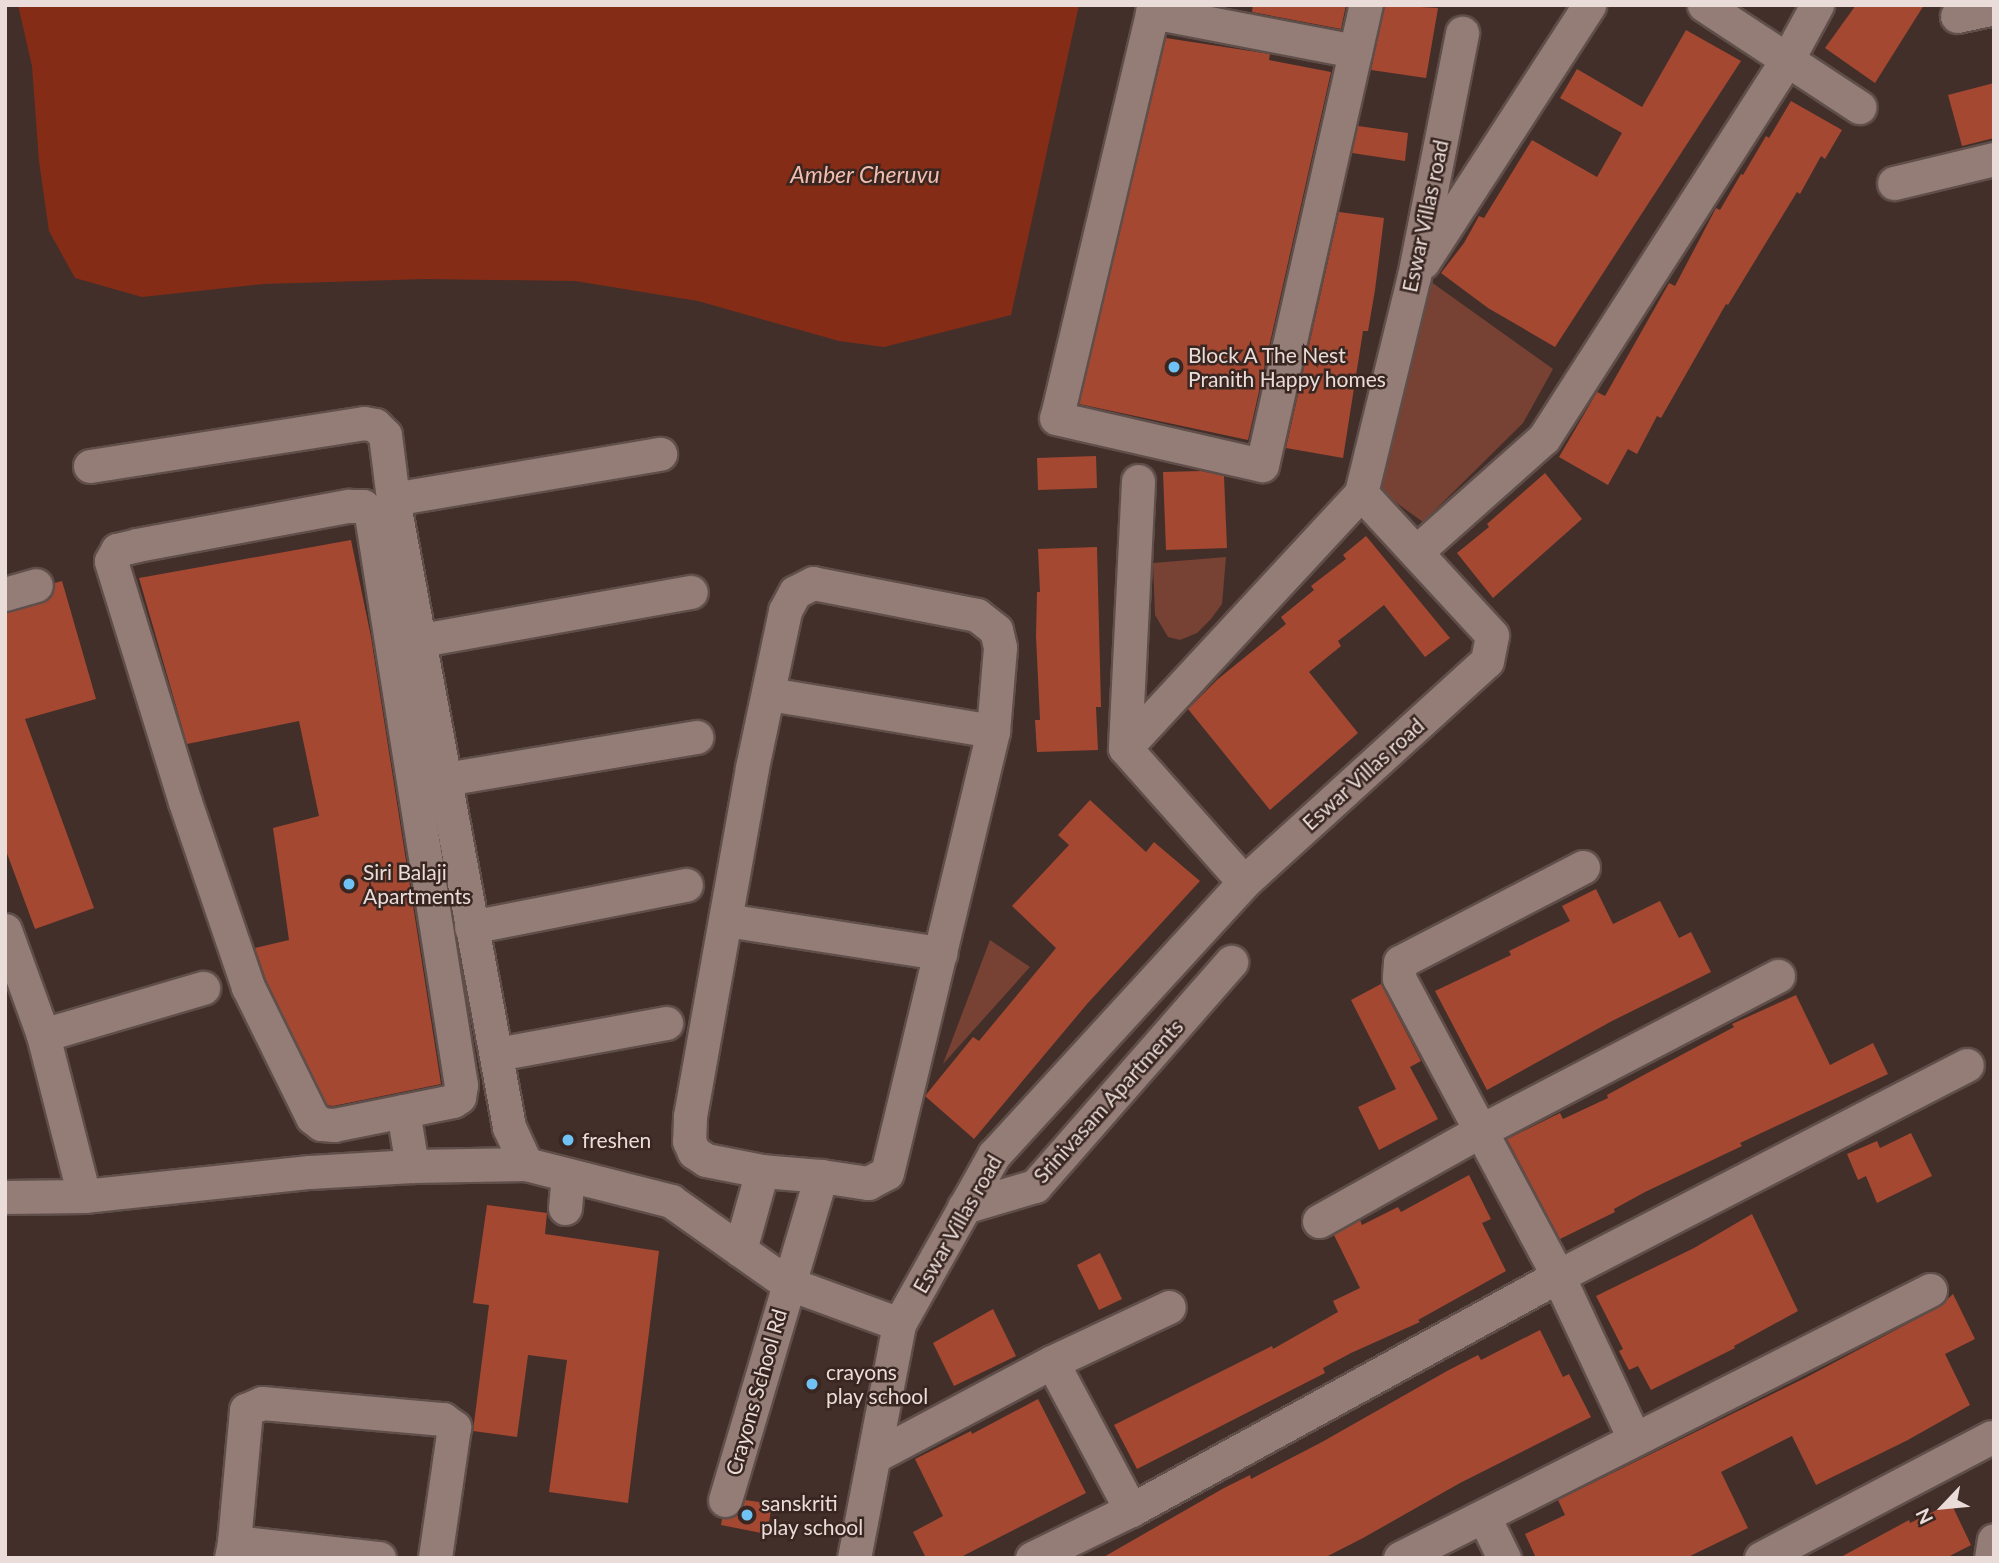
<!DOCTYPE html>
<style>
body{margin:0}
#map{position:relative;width:1999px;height:1563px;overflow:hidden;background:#432f2a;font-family:Lato,sans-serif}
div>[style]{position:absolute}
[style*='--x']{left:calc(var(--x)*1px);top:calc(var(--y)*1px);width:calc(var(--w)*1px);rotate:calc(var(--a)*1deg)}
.green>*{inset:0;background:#774133}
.water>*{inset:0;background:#852c16}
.building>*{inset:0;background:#a44832}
.roads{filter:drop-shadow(2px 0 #5f4e4a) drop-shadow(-2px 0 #5f4e4a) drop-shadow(0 2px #5f4e4a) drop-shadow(0 -2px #5f4e4a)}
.minor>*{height:33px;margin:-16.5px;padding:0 16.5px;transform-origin:16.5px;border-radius:16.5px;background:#947d77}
.dots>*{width:19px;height:19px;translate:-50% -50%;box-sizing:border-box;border:4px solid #392621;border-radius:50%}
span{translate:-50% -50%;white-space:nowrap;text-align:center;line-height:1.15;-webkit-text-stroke:5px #392621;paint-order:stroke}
.street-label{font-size:21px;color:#eaddd9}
.poi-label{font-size:21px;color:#eaddd9}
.left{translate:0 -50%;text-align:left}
.water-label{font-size:23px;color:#f0bdaf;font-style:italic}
.frame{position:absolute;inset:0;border:7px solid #eaddd9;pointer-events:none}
.north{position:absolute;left:1908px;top:1472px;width:70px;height:70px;-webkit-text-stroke:5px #392621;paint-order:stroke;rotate:244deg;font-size:19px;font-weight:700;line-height:28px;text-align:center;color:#eaddd9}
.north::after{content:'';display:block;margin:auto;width:24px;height:32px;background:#eaddd9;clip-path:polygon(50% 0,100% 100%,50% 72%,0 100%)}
</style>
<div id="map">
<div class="green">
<div style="clip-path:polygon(1427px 279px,1553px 369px,1523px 423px,1423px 522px,1373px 486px)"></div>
<div style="clip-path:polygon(1226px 557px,1222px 604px,1211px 619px,1197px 633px,1180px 640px,1168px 637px,1155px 615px,1153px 563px)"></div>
<div style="clip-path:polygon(990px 940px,1030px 967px,943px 1064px)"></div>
</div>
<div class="water">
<div style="clip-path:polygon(18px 5px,1079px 5px,1011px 315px,884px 347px,839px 341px,698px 301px,575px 281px,425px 279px,264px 284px,142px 297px,75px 278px,49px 231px,39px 161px,32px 66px)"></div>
</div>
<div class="building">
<div style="clip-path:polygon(1253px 5px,1346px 5px,1341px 29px,1252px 12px)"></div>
<div style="clip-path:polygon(1385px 5px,1438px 8px,1426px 78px,1371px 70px)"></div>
<div style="clip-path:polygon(1856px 5px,1924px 5px,1875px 83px,1825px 48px)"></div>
<div style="clip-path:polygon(1686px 30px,1741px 61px,1555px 347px,1488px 308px,1441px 273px,1464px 243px,1479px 216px,1484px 218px,1532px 140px,1597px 177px,1622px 133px,1560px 98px,1577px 69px,1642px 107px)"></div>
<div style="clip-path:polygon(1166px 38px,1270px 54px,1269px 60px,1331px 72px,1248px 440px,1079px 404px)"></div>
<div style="clip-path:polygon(1994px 83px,1994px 138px,1962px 146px,1948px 95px)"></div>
<div style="clip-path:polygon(1791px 101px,1842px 130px,1825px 159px,1821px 156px,1800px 194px,1797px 192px,1728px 305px,1726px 304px,1661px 418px,1657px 416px,1637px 454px,1628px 449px,1608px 485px,1559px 457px,1597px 392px,1605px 396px,1669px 283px,1675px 286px,1716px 208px,1720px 210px,1741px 174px,1743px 175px,1766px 136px,1769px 138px)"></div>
<div style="clip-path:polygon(1358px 126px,1408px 133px,1405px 161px,1352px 153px)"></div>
<div style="clip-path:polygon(1339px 212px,1384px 218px,1375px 290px,1368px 331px,1363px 331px,1343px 458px,1286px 448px)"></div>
<div style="clip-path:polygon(1096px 456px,1097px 488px,1038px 490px,1037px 458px)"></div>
<div style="clip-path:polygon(1201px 471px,1224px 476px,1227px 548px,1166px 550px,1163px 472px)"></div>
<div style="clip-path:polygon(1545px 473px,1582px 519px,1493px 598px,1457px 553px,1489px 527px,1487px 524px)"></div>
<div style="clip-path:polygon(1366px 536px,1450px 638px,1425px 657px,1384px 605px,1338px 641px,1341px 646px,1309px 672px,1358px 733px,1270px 810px,1188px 709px,1218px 679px,1286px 624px,1281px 617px,1314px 590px,1311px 586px,1346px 559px,1343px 555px)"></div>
<div style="clip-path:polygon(351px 540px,371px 637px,441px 1084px,333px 1106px,327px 1105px,266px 980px,255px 948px,289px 940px,273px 828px,319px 816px,299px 721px,187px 744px,139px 578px)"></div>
<div style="clip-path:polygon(1097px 547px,1101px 707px,1096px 707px,1098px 750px,1037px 752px,1035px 720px,1040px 720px,1036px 636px,1037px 592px,1040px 592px,1038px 549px)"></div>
<div style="clip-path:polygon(62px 581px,96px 699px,25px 719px,94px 908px,35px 929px,5px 848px,5px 613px,42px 603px,50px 598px,55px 583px)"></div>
<div style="clip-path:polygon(1090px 800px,1146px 852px,1154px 842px,1200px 881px,1087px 1004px,974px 1139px,925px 1096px,973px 1037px,979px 1041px,1056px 948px,1012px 906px,1069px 845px,1058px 835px)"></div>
<div style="clip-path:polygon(1596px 889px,1613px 924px,1660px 901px,1679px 938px,1691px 932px,1711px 972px,1612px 1021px,1487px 1090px,1435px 991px,1511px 955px,1509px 951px,1570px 921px,1562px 906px)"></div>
<div style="clip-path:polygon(1381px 984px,1421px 1061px,1410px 1067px,1438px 1119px,1379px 1150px,1358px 1107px,1396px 1089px,1351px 1000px)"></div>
<div style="clip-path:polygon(1796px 995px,1830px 1065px,1873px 1043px,1888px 1074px,1740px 1143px,1742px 1146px,1645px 1192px,1614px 1209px,1615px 1212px,1560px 1239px,1507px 1139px,1560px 1113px,1563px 1119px,1608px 1098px,1607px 1095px,1640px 1077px,1734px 1027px,1732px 1024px)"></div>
<div style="clip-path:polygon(1911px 1133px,1932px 1176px,1877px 1203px,1866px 1176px,1858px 1180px,1847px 1154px,1877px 1141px,1880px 1148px)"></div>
<div style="clip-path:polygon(1469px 1175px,1491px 1219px,1482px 1223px,1506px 1271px,1418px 1320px,1420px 1322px,1351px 1353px,1323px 1368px,1325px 1373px,1137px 1469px,1114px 1425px,1272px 1346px,1273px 1349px,1338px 1312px,1333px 1301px,1360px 1288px,1334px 1235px,1360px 1220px,1362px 1225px,1398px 1207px,1401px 1212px)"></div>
<div style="clip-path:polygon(487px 1205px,547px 1213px,545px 1234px,659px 1251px,628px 1503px,549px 1492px,567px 1360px,528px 1355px,517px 1437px,473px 1431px,489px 1305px,473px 1303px)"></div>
<div style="clip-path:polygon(1752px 1214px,1798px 1311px,1734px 1346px,1735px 1348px,1651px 1390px,1638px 1366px,1629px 1370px,1619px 1351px,1623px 1349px,1596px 1296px,1694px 1248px)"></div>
<div style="clip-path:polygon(1100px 1253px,1122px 1299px,1099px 1310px,1077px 1265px)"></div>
<div style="clip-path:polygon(1953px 1294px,1975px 1339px,1945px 1354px,1970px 1405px,1906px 1441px,1816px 1485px,1792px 1436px,1721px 1472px,1748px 1528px,1686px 1558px,1536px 1558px,1525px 1534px,1565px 1515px,1558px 1500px,1805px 1378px,1939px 1307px)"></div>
<div style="clip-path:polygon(993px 1309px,1016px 1356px,954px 1386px,933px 1343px)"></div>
<div style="clip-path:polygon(1540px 1330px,1563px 1377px,1569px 1374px,1591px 1417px,1460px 1483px,1363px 1538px,1324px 1558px,1102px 1558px,1224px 1488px,1250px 1475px,1251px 1479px,1322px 1442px,1447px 1371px,1478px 1355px,1481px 1360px)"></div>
<div style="clip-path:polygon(1038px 1399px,1086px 1493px,959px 1558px,926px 1558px,913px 1532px,943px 1516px,915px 1459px,971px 1431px,972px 1434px)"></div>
<div style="clip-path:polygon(745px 1500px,772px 1504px,767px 1534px,721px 1525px,722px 1519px,739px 1513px)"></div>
<div style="clip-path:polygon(1951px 1503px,1971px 1545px,1946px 1558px,1839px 1558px,1909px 1520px,1910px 1523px)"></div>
</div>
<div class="roads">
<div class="minor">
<div style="--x:1154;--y:5;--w:424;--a:103.3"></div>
<div style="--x:1056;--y:418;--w:211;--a:12.9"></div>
<div style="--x:1262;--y:465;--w:472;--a:-77.3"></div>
<div style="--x:1704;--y:5;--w:186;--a:33.3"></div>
<div style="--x:1152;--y:12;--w:207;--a:10.9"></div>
<div style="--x:1957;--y:16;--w:38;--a:-12"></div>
<div style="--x:1894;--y:183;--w:103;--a:-13.5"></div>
<div style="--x:1423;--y:262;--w:306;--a:-57.1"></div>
<div style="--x:90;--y:466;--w:277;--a:-8.9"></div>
<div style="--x:364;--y:423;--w:11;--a:10"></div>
<div style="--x:375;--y:425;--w:14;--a:45"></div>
<div style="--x:385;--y:435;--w:64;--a:82.9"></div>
<div style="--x:393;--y:499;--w:639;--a:79.53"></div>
<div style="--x:509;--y:1127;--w:41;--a:65.3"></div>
<div style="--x:1138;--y:481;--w:267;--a:92.8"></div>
<div style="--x:1125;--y:748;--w:179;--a:48.4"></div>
<div style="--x:393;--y:499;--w:271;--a:-9.6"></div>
<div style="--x:348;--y:506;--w:15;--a:0"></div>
<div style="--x:363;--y:506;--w:12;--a:48"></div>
<div style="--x:371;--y:515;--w:577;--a:81.03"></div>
<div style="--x:461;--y:1085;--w:12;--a:99"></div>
<div style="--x:459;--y:1097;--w:7;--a:146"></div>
<div style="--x:453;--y:1101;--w:121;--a:168.6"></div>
<div style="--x:334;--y:1125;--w:13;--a:-176"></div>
<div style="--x:321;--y:1124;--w:11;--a:-142"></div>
<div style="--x:312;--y:1117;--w:145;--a:-116.2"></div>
<div style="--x:248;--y:987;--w:195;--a:-108.8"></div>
<div style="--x:185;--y:802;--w:252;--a:-107.1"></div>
<div style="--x:111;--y:561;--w:13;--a:-61"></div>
<div style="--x:117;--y:550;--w:21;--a:-14"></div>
<div style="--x:137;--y:545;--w:215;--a:-10.5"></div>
<div style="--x:1416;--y:552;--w:171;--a:-41.7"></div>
<div style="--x:1544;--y:438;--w:449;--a:-57.3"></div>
<div style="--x:1787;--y:60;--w:63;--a:-61.4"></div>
<div style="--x:5;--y:594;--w:32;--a:-16"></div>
<div style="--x:421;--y:640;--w:274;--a:-10.1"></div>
<div style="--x:769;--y:694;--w:227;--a:9.4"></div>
<div style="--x:1125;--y:748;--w:347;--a:-47.2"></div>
<div style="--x:445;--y:779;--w:255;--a:-9.5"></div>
<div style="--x:1583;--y:867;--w:206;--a:152.6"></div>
<div style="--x:1400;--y:962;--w:16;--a:94"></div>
<div style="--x:1399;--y:978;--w:338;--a:61.9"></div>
<div style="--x:1558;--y:1276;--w:179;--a:64.9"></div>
<div style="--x:726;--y:920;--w:217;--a:8.8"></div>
<div style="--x:471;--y:927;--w:219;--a:-11.1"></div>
<div style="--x:5;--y:930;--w:112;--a:70.1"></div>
<div style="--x:43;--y:1035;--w:166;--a:75.7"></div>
<div style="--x:43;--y:1035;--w:167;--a:-16.4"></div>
<div style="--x:497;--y:1054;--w:172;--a:-10.4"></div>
<div style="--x:403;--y:1111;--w:56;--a:80.7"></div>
<div style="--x:762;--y:1171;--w:59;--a:4.8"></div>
<div style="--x:5;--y:1197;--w:79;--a:-0.7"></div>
<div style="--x:84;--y:1196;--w:227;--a:-6.1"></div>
<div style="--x:310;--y:1172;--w:102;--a:-3.4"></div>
<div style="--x:412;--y:1166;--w:114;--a:-1"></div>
<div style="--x:526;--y:1164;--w:150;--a:14.3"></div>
<div style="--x:671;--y:1201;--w:142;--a:35.3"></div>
<div style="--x:787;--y:1283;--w:119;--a:20.1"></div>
<div style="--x:964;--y:1207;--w:74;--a:-16.5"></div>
<div style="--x:1035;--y:1186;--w:298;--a:-48.8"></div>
<div style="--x:565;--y:1208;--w:33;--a:-85"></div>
<div style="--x:1319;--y:1221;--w:184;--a:-29.2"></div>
<div style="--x:1480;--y:1131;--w:336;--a:-27.5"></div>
<div style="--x:1052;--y:1362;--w:168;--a:61.9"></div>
<div style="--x:875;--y:1456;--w:200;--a:-28"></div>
<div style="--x:1052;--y:1362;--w:129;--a:-25.2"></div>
<div style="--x:725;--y:1500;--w:338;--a:-73.5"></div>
<div style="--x:821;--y:1176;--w:48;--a:8.5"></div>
<div style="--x:868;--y:1183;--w:21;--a:-28"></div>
<div style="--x:887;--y:1173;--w:455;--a:-76.5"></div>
<div style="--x:993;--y:731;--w:84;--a:-85.2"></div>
<div style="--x:1000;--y:647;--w:17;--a:-103"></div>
<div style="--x:996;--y:630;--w:24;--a:-142"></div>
<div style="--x:977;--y:615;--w:167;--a:-169"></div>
<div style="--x:813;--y:583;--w:20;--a:153"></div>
<div style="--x:795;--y:592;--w:21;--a:118"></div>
<div style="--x:785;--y:611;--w:160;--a:101.9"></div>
<div style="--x:752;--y:768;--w:354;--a:100.1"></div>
<div style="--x:690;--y:1117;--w:24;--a:92"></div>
<div style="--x:689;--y:1141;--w:12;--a:66"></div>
<div style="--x:694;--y:1152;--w:14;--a:34"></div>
<div style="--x:706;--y:1160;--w:57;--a:11.1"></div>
<div style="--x:762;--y:1171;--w:82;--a:105.6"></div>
<div style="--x:1484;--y:1517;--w:46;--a:64"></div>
<div style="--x:234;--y:1542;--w:133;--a:-84.8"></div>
<div style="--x:246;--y:1410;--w:17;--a:-24"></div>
<div style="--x:262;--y:1403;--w:182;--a:5.1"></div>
<div style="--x:443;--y:1419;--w:14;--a:36"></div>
<div style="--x:454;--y:1427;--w:132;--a:98.3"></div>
<div style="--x:231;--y:1558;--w:16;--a:-79"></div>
<div style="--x:234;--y:1542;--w:146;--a:6.3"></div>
<div style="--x:854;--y:1558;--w:238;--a:-79.1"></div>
<div style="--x:899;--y:1324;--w:194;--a:-60.7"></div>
<div style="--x:994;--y:1155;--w:370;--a:-47.5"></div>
<div style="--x:1244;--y:882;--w:328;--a:-42.3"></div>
<div style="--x:1487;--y:661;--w:26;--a:-79"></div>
<div style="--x:1492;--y:635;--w:193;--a:-132.7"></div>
<div style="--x:1361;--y:493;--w:223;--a:-76.3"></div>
<div style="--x:1414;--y:276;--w:248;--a:-78.8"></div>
<div style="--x:1032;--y:1558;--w:110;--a:-25.9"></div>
<div style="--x:1131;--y:1510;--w:487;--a:-28.7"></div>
<div style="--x:1558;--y:1276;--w:460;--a:-27.3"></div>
<div style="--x:1400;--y:1558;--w:594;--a:-26.82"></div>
<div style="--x:1761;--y:1558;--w:260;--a:-27.7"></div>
<div style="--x:1991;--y:1558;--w:18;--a:-81"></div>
</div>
</div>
<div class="dots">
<div style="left:1174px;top:367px;background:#70c1f4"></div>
<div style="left:349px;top:884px;background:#70c1f4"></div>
<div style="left:568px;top:1140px;background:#70c1f4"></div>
<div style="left:812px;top:1384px;background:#70c1f4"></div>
<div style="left:747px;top:1515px;background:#70c1f4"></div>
</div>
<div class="street-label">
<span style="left:1425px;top:216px;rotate:-78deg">Eswar Villas road</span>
<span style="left:1363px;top:774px;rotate:-42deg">Eswar Villas road</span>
<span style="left:1108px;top:1101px;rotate:-48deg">Srinivasam Apartments</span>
<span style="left:957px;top:1224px;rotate:-60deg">Eswar Villas road</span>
<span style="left:756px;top:1392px;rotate:-74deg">Crayons School Rd</span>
</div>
<div class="poi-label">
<span class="left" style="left:1188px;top:367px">Block A The Nest<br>Pranith Happy homes</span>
<span class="left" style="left:363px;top:884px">Siri Balaji<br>Apartments</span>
<span class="left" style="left:582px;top:1140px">freshen</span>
<span class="left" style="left:826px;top:1384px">crayons<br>play school</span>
<span class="left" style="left:761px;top:1515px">sanskriti<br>play school</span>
</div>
<div class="water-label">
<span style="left:865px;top:174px">Amber Cheruvu</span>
</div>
<div class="frame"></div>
<div class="north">N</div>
</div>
